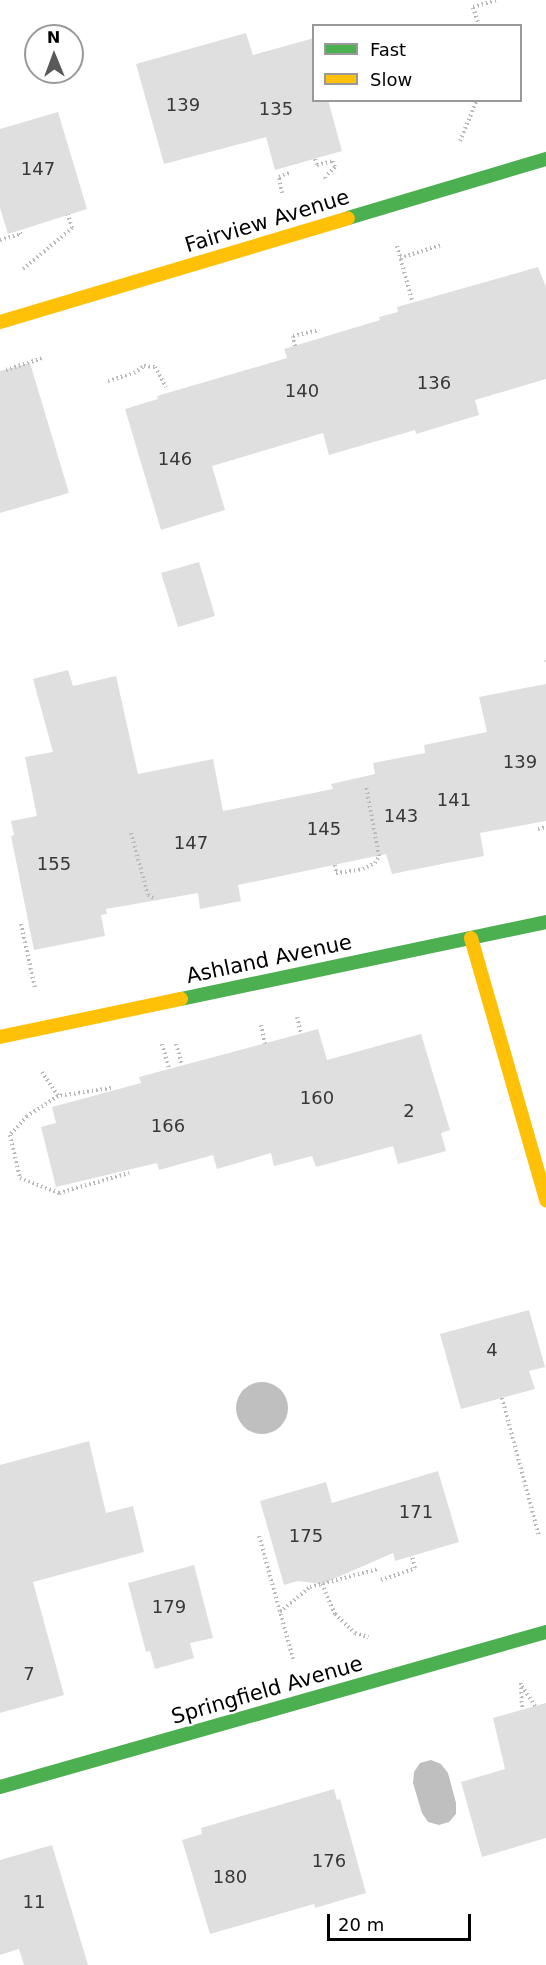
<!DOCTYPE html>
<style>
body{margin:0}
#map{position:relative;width:546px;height:1965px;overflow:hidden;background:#fff;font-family:"DejaVu Sans",sans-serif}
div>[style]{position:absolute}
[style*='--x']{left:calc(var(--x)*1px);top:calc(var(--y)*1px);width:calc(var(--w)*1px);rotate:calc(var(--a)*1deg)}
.water>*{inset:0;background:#bfbfbf}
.round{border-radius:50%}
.building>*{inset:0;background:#dfdfdf}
.path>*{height:4px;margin-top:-2px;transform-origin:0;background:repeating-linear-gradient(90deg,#b9b9b9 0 1.5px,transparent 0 4.5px)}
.fast>*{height:14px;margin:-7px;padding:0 7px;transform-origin:7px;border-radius:7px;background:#4caf50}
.slow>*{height:14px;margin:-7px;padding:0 7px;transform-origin:7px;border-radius:7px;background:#ffc107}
span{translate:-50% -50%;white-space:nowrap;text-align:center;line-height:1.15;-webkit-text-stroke:4.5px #fff;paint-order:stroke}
.number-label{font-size:18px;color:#383838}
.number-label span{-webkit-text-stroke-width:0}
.street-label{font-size:21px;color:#000}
.legend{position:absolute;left:312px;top:24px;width:210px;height:78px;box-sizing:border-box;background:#fff;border:2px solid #999;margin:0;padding:8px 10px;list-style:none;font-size:18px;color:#000}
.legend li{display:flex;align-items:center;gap:12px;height:30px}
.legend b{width:30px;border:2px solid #999}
.north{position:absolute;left:24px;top:24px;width:60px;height:60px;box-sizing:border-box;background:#fff;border:2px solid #999;border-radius:50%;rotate:359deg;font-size:16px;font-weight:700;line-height:24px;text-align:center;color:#000}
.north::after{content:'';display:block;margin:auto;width:21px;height:27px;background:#595959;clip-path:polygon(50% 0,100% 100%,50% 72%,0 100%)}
.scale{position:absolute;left:327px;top:1914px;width:144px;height:27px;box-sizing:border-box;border:3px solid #000;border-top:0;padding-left:8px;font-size:18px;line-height:21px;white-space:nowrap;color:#000;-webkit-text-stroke:4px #fff;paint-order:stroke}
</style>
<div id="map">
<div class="water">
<div class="round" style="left:236px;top:1382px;width:52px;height:52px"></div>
<div style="clip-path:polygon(431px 1760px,441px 1764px,448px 1773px,456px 1803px,456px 1814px,449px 1822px,439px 1825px,428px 1822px,422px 1813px,413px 1783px,414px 1772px,420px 1763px)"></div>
</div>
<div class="building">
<div style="clip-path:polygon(246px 33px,253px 55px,314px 38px,314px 100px,328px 100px,342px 151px,275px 170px,266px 137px,164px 164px,136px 64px)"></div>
<div style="clip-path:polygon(58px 112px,87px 209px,8px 234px,0 208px,0 129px)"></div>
<div style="clip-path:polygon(538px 267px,546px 287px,546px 379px,475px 400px,479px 415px,416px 434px,415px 430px,329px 455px,323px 433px,212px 466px,225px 510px,161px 530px,125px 409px,158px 399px,157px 396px,287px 358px,284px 349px,380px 320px,379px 317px,398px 312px,397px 307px)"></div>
<div style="clip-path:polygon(30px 363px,69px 493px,0 513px,0 371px)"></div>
<div style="clip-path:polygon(199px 562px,215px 616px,178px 627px,161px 573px)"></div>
<div style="clip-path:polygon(68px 670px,73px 686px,116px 676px,138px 774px,213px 759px,223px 811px,333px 789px,331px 784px,375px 774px,373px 763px,425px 753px,424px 745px,487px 732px,479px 697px,546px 684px,546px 821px,480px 833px,484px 856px,447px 863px,392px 874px,386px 854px,238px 885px,241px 901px,200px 909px,198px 893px,106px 909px,107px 914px,101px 915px,105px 936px,34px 950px,11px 836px,14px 835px,11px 821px,37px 816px,25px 757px,53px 752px,33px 679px)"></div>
<div style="clip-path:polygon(318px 1029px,327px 1060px,421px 1034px,450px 1130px,441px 1133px,446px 1151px,398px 1164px,393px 1146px,316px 1167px,312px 1156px,274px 1166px,271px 1153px,217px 1169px,213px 1155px,159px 1170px,157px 1163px,56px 1187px,41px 1127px,56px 1123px,52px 1107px,141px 1083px,139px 1077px)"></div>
<div style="clip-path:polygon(529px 1310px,545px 1367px,529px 1371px,535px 1389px,461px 1409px,440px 1334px)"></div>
<div style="clip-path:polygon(89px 1441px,106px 1513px,133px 1506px,144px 1552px,33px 1582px,64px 1695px,0 1713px,0 1465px)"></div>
<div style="clip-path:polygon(438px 1471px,459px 1542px,395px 1561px,393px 1553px,322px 1584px,298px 1581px,284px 1585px,260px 1501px,326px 1482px,332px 1503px)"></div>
<div style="clip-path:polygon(194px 1565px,213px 1638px,190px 1643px,194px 1658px,155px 1669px,150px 1651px,146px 1652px,128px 1583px)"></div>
<div style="clip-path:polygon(546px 1703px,546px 1838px,482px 1857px,461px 1782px,505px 1769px,493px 1718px)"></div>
<div style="clip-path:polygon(334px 1789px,337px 1800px,340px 1799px,366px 1893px,315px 1908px,314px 1904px,210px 1934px,182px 1840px,202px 1834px,201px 1828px)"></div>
<div style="clip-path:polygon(52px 1845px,88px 1965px,24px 1965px,19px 1949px,0 1955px,0 1860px)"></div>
</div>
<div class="path">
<div style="--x:479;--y:26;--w:20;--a:-108"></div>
<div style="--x:473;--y:7;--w:25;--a:-16"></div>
<div style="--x:460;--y:141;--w:44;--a:-67.5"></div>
<div style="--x:315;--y:159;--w:6;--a:72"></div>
<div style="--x:317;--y:165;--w:16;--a:-14"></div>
<div style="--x:333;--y:161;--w:6;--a:72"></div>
<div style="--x:335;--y:167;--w:14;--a:135"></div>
<div style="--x:325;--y:177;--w:3;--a:72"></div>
<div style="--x:282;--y:193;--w:16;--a:-101"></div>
<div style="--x:279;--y:177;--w:11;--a:-22"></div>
<div style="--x:0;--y:240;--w:22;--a:-16"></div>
<div style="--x:21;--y:234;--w:4;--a:-117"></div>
<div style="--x:397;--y:246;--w:56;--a:74.5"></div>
<div style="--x:400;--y:258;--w:43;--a:-17.6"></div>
<div style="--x:23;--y:269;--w:64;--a:-39.9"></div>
<div style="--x:72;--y:228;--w:14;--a:-107"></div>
<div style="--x:295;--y:346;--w:10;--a:-101"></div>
<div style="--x:293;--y:336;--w:27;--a:-13"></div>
<div style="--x:6;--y:370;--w:39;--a:-18"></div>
<div style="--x:108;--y:381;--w:27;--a:-17"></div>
<div style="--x:134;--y:373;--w:12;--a:-35"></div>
<div style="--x:144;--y:366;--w:11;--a:5"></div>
<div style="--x:155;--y:367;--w:23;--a:61"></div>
<div style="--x:545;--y:660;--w:1;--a:45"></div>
<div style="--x:538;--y:829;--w:8;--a:-14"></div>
<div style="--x:131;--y:833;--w:64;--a:74.7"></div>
<div style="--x:148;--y:895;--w:9;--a:27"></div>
<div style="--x:335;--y:865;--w:8;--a:83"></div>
<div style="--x:336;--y:873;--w:27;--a:-8"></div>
<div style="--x:363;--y:869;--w:13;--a:-27"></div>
<div style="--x:375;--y:863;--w:8;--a:-60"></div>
<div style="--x:379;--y:856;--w:71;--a:-100.5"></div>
<div style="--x:21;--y:924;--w:66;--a:77.7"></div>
<div style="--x:297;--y:1017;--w:17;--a:77"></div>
<div style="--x:261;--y:1025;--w:19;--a:78"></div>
<div style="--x:162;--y:1044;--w:26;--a:74"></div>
<div style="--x:176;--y:1044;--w:22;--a:74"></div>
<div style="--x:42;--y:1072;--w:29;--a:56"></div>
<div style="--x:111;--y:1088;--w:54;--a:171.4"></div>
<div style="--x:58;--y:1096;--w:37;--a:147"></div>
<div style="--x:27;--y:1116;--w:25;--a:132"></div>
<div style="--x:10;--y:1135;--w:44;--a:76.9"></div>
<div style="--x:20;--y:1178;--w:42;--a:21"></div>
<div style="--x:59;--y:1193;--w:73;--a:-15.9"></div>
<div style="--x:502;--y:1398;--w:143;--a:75"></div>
<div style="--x:259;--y:1536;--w:128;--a:74.5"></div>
<div style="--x:381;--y:1580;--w:36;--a:-19"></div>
<div style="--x:415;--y:1568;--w:12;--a:-104"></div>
<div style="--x:322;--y:1584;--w:33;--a:67"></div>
<div style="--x:335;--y:1614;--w:28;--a:44"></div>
<div style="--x:355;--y:1633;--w:14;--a:17"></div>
<div style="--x:280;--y:1612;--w:39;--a:-40"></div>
<div style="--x:310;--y:1587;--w:70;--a:-14.8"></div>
<div style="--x:521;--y:1683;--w:26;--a:88"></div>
<div style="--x:522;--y:1686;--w:24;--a:57"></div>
</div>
<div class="fast">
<div style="--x:348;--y:218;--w:207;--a:-16.6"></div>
<div style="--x:181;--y:999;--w:373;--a:-11.9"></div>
<div style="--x:0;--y:1787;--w:568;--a:-15.85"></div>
</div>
<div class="slow">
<div style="--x:0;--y:322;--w:363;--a:-16.6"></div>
<div style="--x:471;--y:938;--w:273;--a:74"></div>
<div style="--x:0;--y:1037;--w:185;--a:-11.9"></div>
</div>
<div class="number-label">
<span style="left:183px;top:105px">139</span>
<span style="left:276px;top:109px">135</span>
<span style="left:38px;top:169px">147</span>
<span style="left:434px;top:383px">136</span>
<span style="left:302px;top:391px">140</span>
<span style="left:175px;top:459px">146</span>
<span style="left:520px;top:762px">139</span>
<span style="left:454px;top:800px">141</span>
<span style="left:401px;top:816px">143</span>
<span style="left:324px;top:829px">145</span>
<span style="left:191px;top:843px">147</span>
<span style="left:54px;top:864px">155</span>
<span style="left:317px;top:1098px">160</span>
<span style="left:409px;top:1111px">2</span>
<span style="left:168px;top:1126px">166</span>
<span style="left:492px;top:1350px">4</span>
<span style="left:416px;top:1512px">171</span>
<span style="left:306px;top:1536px">175</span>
<span style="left:169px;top:1607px">179</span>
<span style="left:29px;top:1674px">7</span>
<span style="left:329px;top:1861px">176</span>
<span style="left:230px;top:1877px">180</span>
<span style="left:34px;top:1902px">11</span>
</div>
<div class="street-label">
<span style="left:267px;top:221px;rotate:-17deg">Fairview Avenue</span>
<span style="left:269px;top:959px;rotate:-12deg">Ashland Avenue</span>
<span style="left:267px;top:1690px;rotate:-16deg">Springfield Avenue</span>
</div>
<ul class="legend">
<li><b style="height:8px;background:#4caf50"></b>Fast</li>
<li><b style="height:8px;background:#ffc107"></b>Slow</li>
</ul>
<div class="north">N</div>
<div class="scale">20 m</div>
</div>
